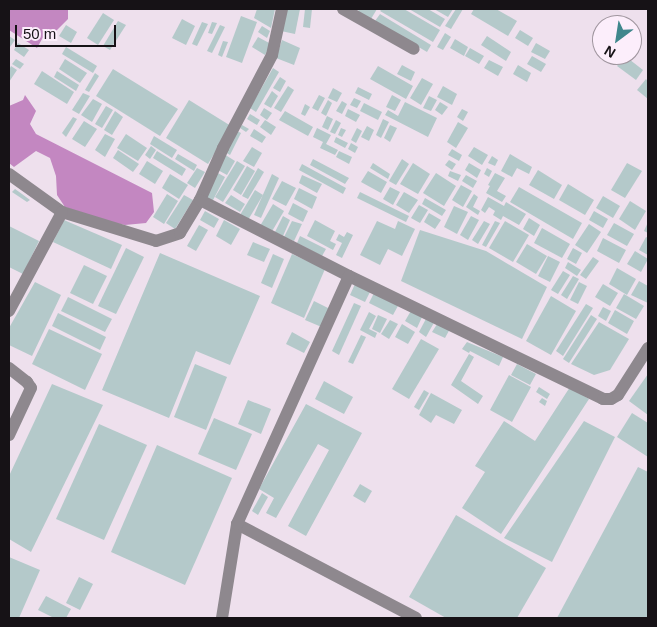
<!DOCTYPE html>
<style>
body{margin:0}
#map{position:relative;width:657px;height:627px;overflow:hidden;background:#eee0ed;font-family:Arial,sans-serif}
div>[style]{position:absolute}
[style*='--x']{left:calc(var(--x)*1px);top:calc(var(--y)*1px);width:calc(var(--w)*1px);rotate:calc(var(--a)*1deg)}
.water>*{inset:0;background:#c387c1}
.building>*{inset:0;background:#b4c9ca}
.street>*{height:12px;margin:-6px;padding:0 6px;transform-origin:6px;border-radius:6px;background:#8e888e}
span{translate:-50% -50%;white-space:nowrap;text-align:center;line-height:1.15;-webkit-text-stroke:4px #fceefb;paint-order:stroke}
.frame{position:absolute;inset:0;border:10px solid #161216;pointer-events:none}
.north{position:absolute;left:592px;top:15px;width:50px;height:50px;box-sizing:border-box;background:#fceefb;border:1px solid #a0969f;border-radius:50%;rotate:211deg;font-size:14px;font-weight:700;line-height:20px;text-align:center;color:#161216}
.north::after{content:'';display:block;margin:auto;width:18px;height:22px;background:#3f878c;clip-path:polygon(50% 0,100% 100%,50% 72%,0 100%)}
.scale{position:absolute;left:15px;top:25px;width:101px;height:22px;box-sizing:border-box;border:2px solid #161216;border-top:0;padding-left:6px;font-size:15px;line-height:18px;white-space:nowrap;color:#161216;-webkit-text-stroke:4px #fceefb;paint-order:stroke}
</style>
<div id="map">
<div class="water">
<div style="clip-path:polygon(9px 9px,68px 9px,68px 19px,56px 31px,47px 30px,37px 48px,9px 30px)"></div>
<div style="clip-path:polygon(25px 95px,36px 111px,30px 124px,36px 134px,152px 193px,154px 212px,146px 223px,125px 225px,100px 220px,65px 207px,57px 195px,56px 176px,50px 158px,36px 151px,14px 167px,9px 163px,9px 106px,23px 100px)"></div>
</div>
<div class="building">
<div style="clip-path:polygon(257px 9px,275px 9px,271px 28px,254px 18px)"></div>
<div style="clip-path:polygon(286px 9px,300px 9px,295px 34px,281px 31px)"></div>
<div style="clip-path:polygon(305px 9px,312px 9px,310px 28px,303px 27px)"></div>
<div style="clip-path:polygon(359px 9px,377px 9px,371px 19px,358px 12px)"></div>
<div style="clip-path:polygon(382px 9px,404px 9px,440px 30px,433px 42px,380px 11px)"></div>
<div style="clip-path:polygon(409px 9px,428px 9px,445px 19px,440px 27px)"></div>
<div style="clip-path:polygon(434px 9px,453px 9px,448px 17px)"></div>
<div style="clip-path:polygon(456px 9px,463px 9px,451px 29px,445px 26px)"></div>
<div style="clip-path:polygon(474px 9px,496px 9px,517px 21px,508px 36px,471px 14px)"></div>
<div style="clip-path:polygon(103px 13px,114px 20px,98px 45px,87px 38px)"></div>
<div style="clip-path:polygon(380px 14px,431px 45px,427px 52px,375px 21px)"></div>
<div style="clip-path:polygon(241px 16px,257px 22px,242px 63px,226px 57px)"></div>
<div style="clip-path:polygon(182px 19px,195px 26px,186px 45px,172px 38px)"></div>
<div style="clip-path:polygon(118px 21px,126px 25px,110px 50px,103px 46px)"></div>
<div style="clip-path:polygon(202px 22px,208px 24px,197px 46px,192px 44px)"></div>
<div style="clip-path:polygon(212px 22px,217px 23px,212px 34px,208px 33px)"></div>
<div style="clip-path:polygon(66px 25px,77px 32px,71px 43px,59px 36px)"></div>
<div style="clip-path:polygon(220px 25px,225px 27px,212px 53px,207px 51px)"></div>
<div style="clip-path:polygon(262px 26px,270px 31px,267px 38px,258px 32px)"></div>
<div style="clip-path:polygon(520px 30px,533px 38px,528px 46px,515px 38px)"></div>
<div style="clip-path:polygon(445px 33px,451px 37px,443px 50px,437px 47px)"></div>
<div style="clip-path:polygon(9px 36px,15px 40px,10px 47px,9px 46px)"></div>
<div style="clip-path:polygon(487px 36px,511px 52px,506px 61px,481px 45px)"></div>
<div style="clip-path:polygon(258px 37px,271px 44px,265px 55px,252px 47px)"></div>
<div style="clip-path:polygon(455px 39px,468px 47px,464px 56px,450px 48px)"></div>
<div style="clip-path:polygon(282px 40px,300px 48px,294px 65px,276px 58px)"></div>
<div style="clip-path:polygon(223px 41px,228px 42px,222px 57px,218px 55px)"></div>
<div style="clip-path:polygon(18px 43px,29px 50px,24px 57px,14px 50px)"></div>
<div style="clip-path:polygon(536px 43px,550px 51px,545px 59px,531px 52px)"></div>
<div style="clip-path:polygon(66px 47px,97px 66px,93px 73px,62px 54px)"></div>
<div style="clip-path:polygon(470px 48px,484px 56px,479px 64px,465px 56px)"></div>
<div style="clip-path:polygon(532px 56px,546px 64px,541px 72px,527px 64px)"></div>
<div style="clip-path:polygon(625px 56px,643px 70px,636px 80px,617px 66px)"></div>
<div style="clip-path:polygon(16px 59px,24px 64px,20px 69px,12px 64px)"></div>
<div style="clip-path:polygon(65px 59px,87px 73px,80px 83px,59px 69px)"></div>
<div style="clip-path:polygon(489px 60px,503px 67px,498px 76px,484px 68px)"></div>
<div style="clip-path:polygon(402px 65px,415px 72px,411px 81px,397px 74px)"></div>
<div style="clip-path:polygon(518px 65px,531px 73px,527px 82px,513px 74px)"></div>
<div style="clip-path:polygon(11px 66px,17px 70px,9px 82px,9px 70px)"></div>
<div style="clip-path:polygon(378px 66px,413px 86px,406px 99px,370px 79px)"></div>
<div style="clip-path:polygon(273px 68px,279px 72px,256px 112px,250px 108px)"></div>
<div style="clip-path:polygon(113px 69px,178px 109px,160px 136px,96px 96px)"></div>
<div style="clip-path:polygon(42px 71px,74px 92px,67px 104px,34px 84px)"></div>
<div style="clip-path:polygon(57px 71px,79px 85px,76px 91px,54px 77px)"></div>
<div style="clip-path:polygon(95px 73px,99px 76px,89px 92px,85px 90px)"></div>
<div style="clip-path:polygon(280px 77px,286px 81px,280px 92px,273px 88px)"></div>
<div style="clip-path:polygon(422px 78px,433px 84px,421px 105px,410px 98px)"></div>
<div style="clip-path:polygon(646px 79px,648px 82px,648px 99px,637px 90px)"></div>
<div style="clip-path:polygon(288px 86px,294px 90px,281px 112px,274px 108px)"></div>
<div style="clip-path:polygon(443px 86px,457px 94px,452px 105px,437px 97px)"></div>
<div style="clip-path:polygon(358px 87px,372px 94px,369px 100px,355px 93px)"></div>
<div style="clip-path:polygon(333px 88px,342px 93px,337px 102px,328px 98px)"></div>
<div style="clip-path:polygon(272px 91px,278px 96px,271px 108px,264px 104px)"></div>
<div style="clip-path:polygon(83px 93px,90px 96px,79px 114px,72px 110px)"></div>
<div style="clip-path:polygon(319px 95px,325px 98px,318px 111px,312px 108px)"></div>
<div style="clip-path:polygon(392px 95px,401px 100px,395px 111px,386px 107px)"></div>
<div style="clip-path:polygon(429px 96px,437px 100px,431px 111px,423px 108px)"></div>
<div style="clip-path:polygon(354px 98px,361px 101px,357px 108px,350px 105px)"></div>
<div style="clip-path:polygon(93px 99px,102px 104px,92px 122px,81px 115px)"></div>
<div style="clip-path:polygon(189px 100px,231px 126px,208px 164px,166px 138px)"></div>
<div style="clip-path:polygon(328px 100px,332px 103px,326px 116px,321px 113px)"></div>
<div style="clip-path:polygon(342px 101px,347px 104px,342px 114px,336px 111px)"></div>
<div style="clip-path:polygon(405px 102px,437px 118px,428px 137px,385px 115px,388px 110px,398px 116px)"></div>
<div style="clip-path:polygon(440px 102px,448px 107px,442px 115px,435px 110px)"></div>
<div style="clip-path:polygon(364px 103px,382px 112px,378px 120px,360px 111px)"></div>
<div style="clip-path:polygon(305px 104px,310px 107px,305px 116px,301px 114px)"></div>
<div style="clip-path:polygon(106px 106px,113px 110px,102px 128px,95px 124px)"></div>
<div style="clip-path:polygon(264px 108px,272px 113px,267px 120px,260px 115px)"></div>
<div style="clip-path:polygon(348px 109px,360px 115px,356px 122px,345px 116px)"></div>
<div style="clip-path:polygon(462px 109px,468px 112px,463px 121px,457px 117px)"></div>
<div style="clip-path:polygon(115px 111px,123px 117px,112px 135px,104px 130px)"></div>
<div style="clip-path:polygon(285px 111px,313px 127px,308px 136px,279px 120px)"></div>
<div style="clip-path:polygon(250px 114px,260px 120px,257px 125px,247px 119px)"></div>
<div style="clip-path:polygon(327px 116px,333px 119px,328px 130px,322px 127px)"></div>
<div style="clip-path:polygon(73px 117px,77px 119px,66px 137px,62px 133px)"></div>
<div style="clip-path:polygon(383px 119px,389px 122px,381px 138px,376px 135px)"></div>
<div style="clip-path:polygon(265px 120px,276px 127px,271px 135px,260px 127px)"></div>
<div style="clip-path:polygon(336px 120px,341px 123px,335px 134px,330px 132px)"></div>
<div style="clip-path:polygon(84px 121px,97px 129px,85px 147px,72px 139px)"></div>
<div style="clip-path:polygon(458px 122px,468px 128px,456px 148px,447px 142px)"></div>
<div style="clip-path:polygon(242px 125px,249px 129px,246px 132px,240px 128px)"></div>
<div style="clip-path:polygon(390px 125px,397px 128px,390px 142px,384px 138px)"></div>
<div style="clip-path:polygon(367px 126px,374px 130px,369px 141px,361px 137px)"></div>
<div style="clip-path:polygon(317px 128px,331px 135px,326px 144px,338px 150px,335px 155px,320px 148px,323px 142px,313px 137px)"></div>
<div style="clip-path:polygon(341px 128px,346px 130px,342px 137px,338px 135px)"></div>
<div style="clip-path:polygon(357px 128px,362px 131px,356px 143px,351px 140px)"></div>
<div style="clip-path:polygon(254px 129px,266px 137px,262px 143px,250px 136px)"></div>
<div style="clip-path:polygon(237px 131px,241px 133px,230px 155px,225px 152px)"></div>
<div style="clip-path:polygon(105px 134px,115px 139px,105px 157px,95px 150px)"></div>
<div style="clip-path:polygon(126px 134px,147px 148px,138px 161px,117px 148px)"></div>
<div style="clip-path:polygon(154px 136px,177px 150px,172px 158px,150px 144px)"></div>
<div style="clip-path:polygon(336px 137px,348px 143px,345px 148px,334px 142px)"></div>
<div style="clip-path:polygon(351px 143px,358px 147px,355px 153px,348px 149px)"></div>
<div style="clip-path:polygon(151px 146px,156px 150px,150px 159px,145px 155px)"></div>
<div style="clip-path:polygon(252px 147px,262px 153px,254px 167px,243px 161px)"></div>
<div style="clip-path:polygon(474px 147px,488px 155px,482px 165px,468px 156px)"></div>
<div style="clip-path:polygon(452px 149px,462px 155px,459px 161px,448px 155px)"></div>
<div style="clip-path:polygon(118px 150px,139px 164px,133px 172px,113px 158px)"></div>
<div style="clip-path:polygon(157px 151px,186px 169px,182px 176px,153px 158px)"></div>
<div style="clip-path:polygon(339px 151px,352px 157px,349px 164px,336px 157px)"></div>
<div style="clip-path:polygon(178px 154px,197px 165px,194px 171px,175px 159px)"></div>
<div style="clip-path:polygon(224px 154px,235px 161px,227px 175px,216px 169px)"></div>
<div style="clip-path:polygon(510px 154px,532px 167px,529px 174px,517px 168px,512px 177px,501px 171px)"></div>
<div style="clip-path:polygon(492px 156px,498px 160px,495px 166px,488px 163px)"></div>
<div style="clip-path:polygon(313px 159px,349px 178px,345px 184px,310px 165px)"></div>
<div style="clip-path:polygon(402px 159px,409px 164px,396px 185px,389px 181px)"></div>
<div style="clip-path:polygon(449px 160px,456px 164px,452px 170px,445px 165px)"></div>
<div style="clip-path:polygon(147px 161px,163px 171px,155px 184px,139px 174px)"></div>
<div style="clip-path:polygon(237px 161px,245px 166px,223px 202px,215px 197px)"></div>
<div style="clip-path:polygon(373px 163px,390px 174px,388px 179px,370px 168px)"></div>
<div style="clip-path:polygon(413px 163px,430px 174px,418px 194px,400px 184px)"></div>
<div style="clip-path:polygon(469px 163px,481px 170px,477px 178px,465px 170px)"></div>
<div style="clip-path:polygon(627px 163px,642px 171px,625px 198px,611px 190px)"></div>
<div style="clip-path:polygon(302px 164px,346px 188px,343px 194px,299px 170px)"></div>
<div style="clip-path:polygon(247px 166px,255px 171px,241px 195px,233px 190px)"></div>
<div style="clip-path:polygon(197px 168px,205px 172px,195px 188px,187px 183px)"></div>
<div style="clip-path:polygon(258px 168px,264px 172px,248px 199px,242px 196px)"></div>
<div style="clip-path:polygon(487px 168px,492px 171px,489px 177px,484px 174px)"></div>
<div style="clip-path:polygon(538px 170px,562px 185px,554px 199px,529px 185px)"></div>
<div style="clip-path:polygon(368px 171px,387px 182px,381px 193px,361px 182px)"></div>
<div style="clip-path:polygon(450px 171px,461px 175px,458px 181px,448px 176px)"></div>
<div style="clip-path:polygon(216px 172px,225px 177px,212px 202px,203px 197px)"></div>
<div style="clip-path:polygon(436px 173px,456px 186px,444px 206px,423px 193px)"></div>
<div style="clip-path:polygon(495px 173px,505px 178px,497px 191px,506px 196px,502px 202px,486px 193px,490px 186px,488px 185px)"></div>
<div style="clip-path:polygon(170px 174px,188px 185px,179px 199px,162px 188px)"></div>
<div style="clip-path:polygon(272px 174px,279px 178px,261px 218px,254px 215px)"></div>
<div style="clip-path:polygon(302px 175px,322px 184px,317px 193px,299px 183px)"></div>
<div style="clip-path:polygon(466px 175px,477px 181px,473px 188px,462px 181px)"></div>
<div style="clip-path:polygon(282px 181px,296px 188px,286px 206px,272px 199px)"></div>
<div style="clip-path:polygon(568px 184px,594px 200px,585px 215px,559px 200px)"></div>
<div style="clip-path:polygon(461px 185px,472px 191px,463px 207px,452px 200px)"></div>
<div style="clip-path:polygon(390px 187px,400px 192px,393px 205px,383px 199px)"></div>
<div style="clip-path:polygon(519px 187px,582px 223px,573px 239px,510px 202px)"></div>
<div style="clip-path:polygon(299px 188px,317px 197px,312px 209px,294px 199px)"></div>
<div style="clip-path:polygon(15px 189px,22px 194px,30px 200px,27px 202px,12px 192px)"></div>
<div style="clip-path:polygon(255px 190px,263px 195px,248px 220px,240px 215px)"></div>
<div style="clip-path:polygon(360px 192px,409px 216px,406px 222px,357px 198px)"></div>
<div style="clip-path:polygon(404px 192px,418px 200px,409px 213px,396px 205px)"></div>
<div style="clip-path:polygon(167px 194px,178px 201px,164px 224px,153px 217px)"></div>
<div style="clip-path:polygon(474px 194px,478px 197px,473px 207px,480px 211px,478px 215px,466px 207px)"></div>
<div style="clip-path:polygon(184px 195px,193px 200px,175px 229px,166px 223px)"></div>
<div style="clip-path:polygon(231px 195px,245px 204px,240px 212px,225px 203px)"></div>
<div style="clip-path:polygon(603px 196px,620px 206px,613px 218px,596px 208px)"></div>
<div style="clip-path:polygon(488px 197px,504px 206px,506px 202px,526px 214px,519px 225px,503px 216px,501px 220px,493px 215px,495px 211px,489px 207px,485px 213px,481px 210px)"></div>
<div style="clip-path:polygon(425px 198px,446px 210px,442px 216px,422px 204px)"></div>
<div style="clip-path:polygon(630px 201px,646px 211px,635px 230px,619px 219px)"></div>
<div style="clip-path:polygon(293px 203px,308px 211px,303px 222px,288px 214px)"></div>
<div style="clip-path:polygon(273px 204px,284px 211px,271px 233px,260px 226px)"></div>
<div style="clip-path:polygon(419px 205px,428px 210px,420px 223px,411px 218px)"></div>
<div style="clip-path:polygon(454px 206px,468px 212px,457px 234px,444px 227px)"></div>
<div style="clip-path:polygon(205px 211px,219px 219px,214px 228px,200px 220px)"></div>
<div style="clip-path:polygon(594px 211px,608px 219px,603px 228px,589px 220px)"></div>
<div style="clip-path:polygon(429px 213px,441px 220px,435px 229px,424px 222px)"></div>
<div style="clip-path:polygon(283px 216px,290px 220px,283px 236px,275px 232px)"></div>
<div style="clip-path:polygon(471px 216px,479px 220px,468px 240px,460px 235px)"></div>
<div style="clip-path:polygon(529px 218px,540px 225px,534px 236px,523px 229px)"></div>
<div style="clip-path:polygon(64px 220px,122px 245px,111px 269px,53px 242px)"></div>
<div style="clip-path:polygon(224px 220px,240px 229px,231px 245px,216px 236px)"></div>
<div style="clip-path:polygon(315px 220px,335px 231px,330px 241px,336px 244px,333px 250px,307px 236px)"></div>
<div style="clip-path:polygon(292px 221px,302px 224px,294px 241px,284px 237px)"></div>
<div style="clip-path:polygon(377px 221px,395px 229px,398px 221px,415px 229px,402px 256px,388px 249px,380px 265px,360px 255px)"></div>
<div style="clip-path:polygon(484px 221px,490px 224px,478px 244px,472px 240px)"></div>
<div style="clip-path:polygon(495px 221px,500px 223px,486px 247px,482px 245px)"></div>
<div style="clip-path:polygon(505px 221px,529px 235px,513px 262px,489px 248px)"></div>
<div style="clip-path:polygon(648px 222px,648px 233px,644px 231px)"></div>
<div style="clip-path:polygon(614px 223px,634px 234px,627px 246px,607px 235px)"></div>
<div style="clip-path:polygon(589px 224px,601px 232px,587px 253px,575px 245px)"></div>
<div style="clip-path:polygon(199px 225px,208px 230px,196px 251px,187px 246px)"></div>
<div style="clip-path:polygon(9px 226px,39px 241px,23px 274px,9px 267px)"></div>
<div style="clip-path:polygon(542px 228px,570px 244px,562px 258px,534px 243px)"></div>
<div style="clip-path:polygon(420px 230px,486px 251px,547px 287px,522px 339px,401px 281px)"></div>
<div style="clip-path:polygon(347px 232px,353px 235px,342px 258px,336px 255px,342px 243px,336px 240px,339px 234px,344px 237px)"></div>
<div style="clip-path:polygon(300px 236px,326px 249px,322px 256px,297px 243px)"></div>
<div style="clip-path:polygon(646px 237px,648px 238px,648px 255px,639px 250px)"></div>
<div style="clip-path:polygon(603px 238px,626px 250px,619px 263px,597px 251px)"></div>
<div style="clip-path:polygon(253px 242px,270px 249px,264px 262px,247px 255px)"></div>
<div style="clip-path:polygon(527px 244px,547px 256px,536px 274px,516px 262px)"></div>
<div style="clip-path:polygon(126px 248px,144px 257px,116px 314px,98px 306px)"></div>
<div style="clip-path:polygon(573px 248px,582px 253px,576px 264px,567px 259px)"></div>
<div style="clip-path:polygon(635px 251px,648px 259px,641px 272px,627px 264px)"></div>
<div style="clip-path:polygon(160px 253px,260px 296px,230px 365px,196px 351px,169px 418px,102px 390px)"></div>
<div style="clip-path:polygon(273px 254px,284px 259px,272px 288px,261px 283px)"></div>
<div style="clip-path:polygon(292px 254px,325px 269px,304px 318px,271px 303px)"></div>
<div style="clip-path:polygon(548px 256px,560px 262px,550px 282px,538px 276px)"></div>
<div style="clip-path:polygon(593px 257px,599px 261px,586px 279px,580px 275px)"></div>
<div style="clip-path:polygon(568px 262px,581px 270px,577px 276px,565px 268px)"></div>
<div style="clip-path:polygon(84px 265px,107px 276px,93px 304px,70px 293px)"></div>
<div style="clip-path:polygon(617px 268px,636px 279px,627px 295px,609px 284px)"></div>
<div style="clip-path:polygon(563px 271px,570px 275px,558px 294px,551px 290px)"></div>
<div style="clip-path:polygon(573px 276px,579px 279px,567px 299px,561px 295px)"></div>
<div style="clip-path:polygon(639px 281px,648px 286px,648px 303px,631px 295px)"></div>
<div style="clip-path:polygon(35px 282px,61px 295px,32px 356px,9px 345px,9px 328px)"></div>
<div style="clip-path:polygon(579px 282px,587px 286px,578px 304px,570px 300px)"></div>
<div style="clip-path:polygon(355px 284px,370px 292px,365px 302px,350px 295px)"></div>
<div style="clip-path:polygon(603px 284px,618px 293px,610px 306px,595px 297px)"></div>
<div style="clip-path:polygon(375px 291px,399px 304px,393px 315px,369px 303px)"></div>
<div style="clip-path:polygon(624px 294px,644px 306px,636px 319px,616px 308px)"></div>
<div style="clip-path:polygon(551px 296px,576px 311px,551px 355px,526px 341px)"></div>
<div style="clip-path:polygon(68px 297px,112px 319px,105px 332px,61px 311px)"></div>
<div style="clip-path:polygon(314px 301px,332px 310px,324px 328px,305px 320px)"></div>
<div style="clip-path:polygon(354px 303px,361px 306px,339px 355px,332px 351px)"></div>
<div style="clip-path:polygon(586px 304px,593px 308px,563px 356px,556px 351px)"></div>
<div style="clip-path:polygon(603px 307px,611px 311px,606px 321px,598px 316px)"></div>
<div style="clip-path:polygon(412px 309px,423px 315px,417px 328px,405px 321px)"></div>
<div style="clip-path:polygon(615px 310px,634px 321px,627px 334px,608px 323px)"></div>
<div style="clip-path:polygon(369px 312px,376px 316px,369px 329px,377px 333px,375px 338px,360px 330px)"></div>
<div style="clip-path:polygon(58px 313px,106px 337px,100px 350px,52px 326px)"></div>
<div style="clip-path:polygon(378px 315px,387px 319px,380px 333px,372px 329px)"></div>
<div style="clip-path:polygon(428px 315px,436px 319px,426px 337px,419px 332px)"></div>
<div style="clip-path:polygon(591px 315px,597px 319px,569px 363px,563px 359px)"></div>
<div style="clip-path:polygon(390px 320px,398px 324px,389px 339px,381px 334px)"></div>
<div style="clip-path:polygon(439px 321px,451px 327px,445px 338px,432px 332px)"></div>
<div style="clip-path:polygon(599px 322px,629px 339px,610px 370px,594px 375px,571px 364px)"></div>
<div style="clip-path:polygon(402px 324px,415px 332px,408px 344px,395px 337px)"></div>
<div style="clip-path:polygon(49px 329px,102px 354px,85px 390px,32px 364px)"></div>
<div style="clip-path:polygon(292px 332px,310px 342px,304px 353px,286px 344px)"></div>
<div style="clip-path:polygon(361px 335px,366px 337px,353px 364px,348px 362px)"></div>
<div style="clip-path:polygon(421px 339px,439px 349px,409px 399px,392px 389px)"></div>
<div style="clip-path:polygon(467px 342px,503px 357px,499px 366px,470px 351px,469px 353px,462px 349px)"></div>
<div style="clip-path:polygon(469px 354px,474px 357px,461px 381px,483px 396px,478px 404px,451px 385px)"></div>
<div style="clip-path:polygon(195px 364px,227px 377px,206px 430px,174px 417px)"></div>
<div style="clip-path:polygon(517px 364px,536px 374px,530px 385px,511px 375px)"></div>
<div style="clip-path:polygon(648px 374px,648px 415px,629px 401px)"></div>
<div style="clip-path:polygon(509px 375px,531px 387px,512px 422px,490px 410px)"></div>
<div style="clip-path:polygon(324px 381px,353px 397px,344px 414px,315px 399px)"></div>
<div style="clip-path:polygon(52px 384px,103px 405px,31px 552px,9px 539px,9px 476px)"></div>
<div style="clip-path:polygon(539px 387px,550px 394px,547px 399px,536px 392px)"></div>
<div style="clip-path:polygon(570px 387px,589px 399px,501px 534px,462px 508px,485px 472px,475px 466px,504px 421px,535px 441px)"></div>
<div style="clip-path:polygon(424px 390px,429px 393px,419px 410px,414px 407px)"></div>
<div style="clip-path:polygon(431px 393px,462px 410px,454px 424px,436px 415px,431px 423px,419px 415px)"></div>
<div style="clip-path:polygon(542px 398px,547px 401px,545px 406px,539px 402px)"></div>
<div style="clip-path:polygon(248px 400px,271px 409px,261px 434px,238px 424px)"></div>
<div style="clip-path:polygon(306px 404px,362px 433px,306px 536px,288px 526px,329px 450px,318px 444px,276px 518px,266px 513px,274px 498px,259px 489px)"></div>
<div style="clip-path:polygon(632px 413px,648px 423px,648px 457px,617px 437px)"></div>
<div style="clip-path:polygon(214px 418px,252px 434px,236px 470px,198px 454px)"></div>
<div style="clip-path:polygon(584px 421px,615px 437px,552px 562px,504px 538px)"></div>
<div style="clip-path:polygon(99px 424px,147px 445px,104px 540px,56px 519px)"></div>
<div style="clip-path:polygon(157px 445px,232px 478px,185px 585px,111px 552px)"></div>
<div style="clip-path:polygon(638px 467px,648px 472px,648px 618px,557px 618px)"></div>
<div style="clip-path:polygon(360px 484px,372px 491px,365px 503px,353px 496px)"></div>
<div style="clip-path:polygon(262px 493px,268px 497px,258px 515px,252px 511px)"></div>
<div style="clip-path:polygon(456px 515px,546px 568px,517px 618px,446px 618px,409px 597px)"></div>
<div style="clip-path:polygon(9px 557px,40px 570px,19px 618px,9px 618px)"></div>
<div style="clip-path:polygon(79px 577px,93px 584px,80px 610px,66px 603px)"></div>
<div style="clip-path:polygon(46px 596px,71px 609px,66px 618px,54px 618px,38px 610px)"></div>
</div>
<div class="street">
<div style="--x:343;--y:9;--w:81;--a:29.4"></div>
<div style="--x:9;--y:174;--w:65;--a:35.6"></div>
<div style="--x:62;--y:212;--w:98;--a:17.1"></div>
<div style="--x:156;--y:241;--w:25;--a:-18"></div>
<div style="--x:180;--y:233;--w:39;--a:-59"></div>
<div style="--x:200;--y:200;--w:57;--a:-66.1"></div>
<div style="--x:223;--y:148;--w:105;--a:-62.2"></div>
<div style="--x:272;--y:55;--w:47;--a:-77.7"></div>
<div style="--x:200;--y:200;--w:167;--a:27"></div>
<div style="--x:349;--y:276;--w:282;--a:25.8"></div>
<div style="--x:603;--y:399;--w:8;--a:0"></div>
<div style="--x:611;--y:399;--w:8;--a:-30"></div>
<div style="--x:618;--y:395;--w:56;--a:-57.4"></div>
<div style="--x:9;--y:311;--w:112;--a:-61.8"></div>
<div style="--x:9;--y:368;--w:23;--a:38"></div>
<div style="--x:27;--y:382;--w:7;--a:56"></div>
<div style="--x:31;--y:388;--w:52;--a:115.1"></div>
<div style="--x:237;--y:524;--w:202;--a:27.7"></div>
<div style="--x:222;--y:618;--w:95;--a:-80.9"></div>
<div style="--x:237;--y:524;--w:272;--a:-65.7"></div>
</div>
<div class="frame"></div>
<div class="north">N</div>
<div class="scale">50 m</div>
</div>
